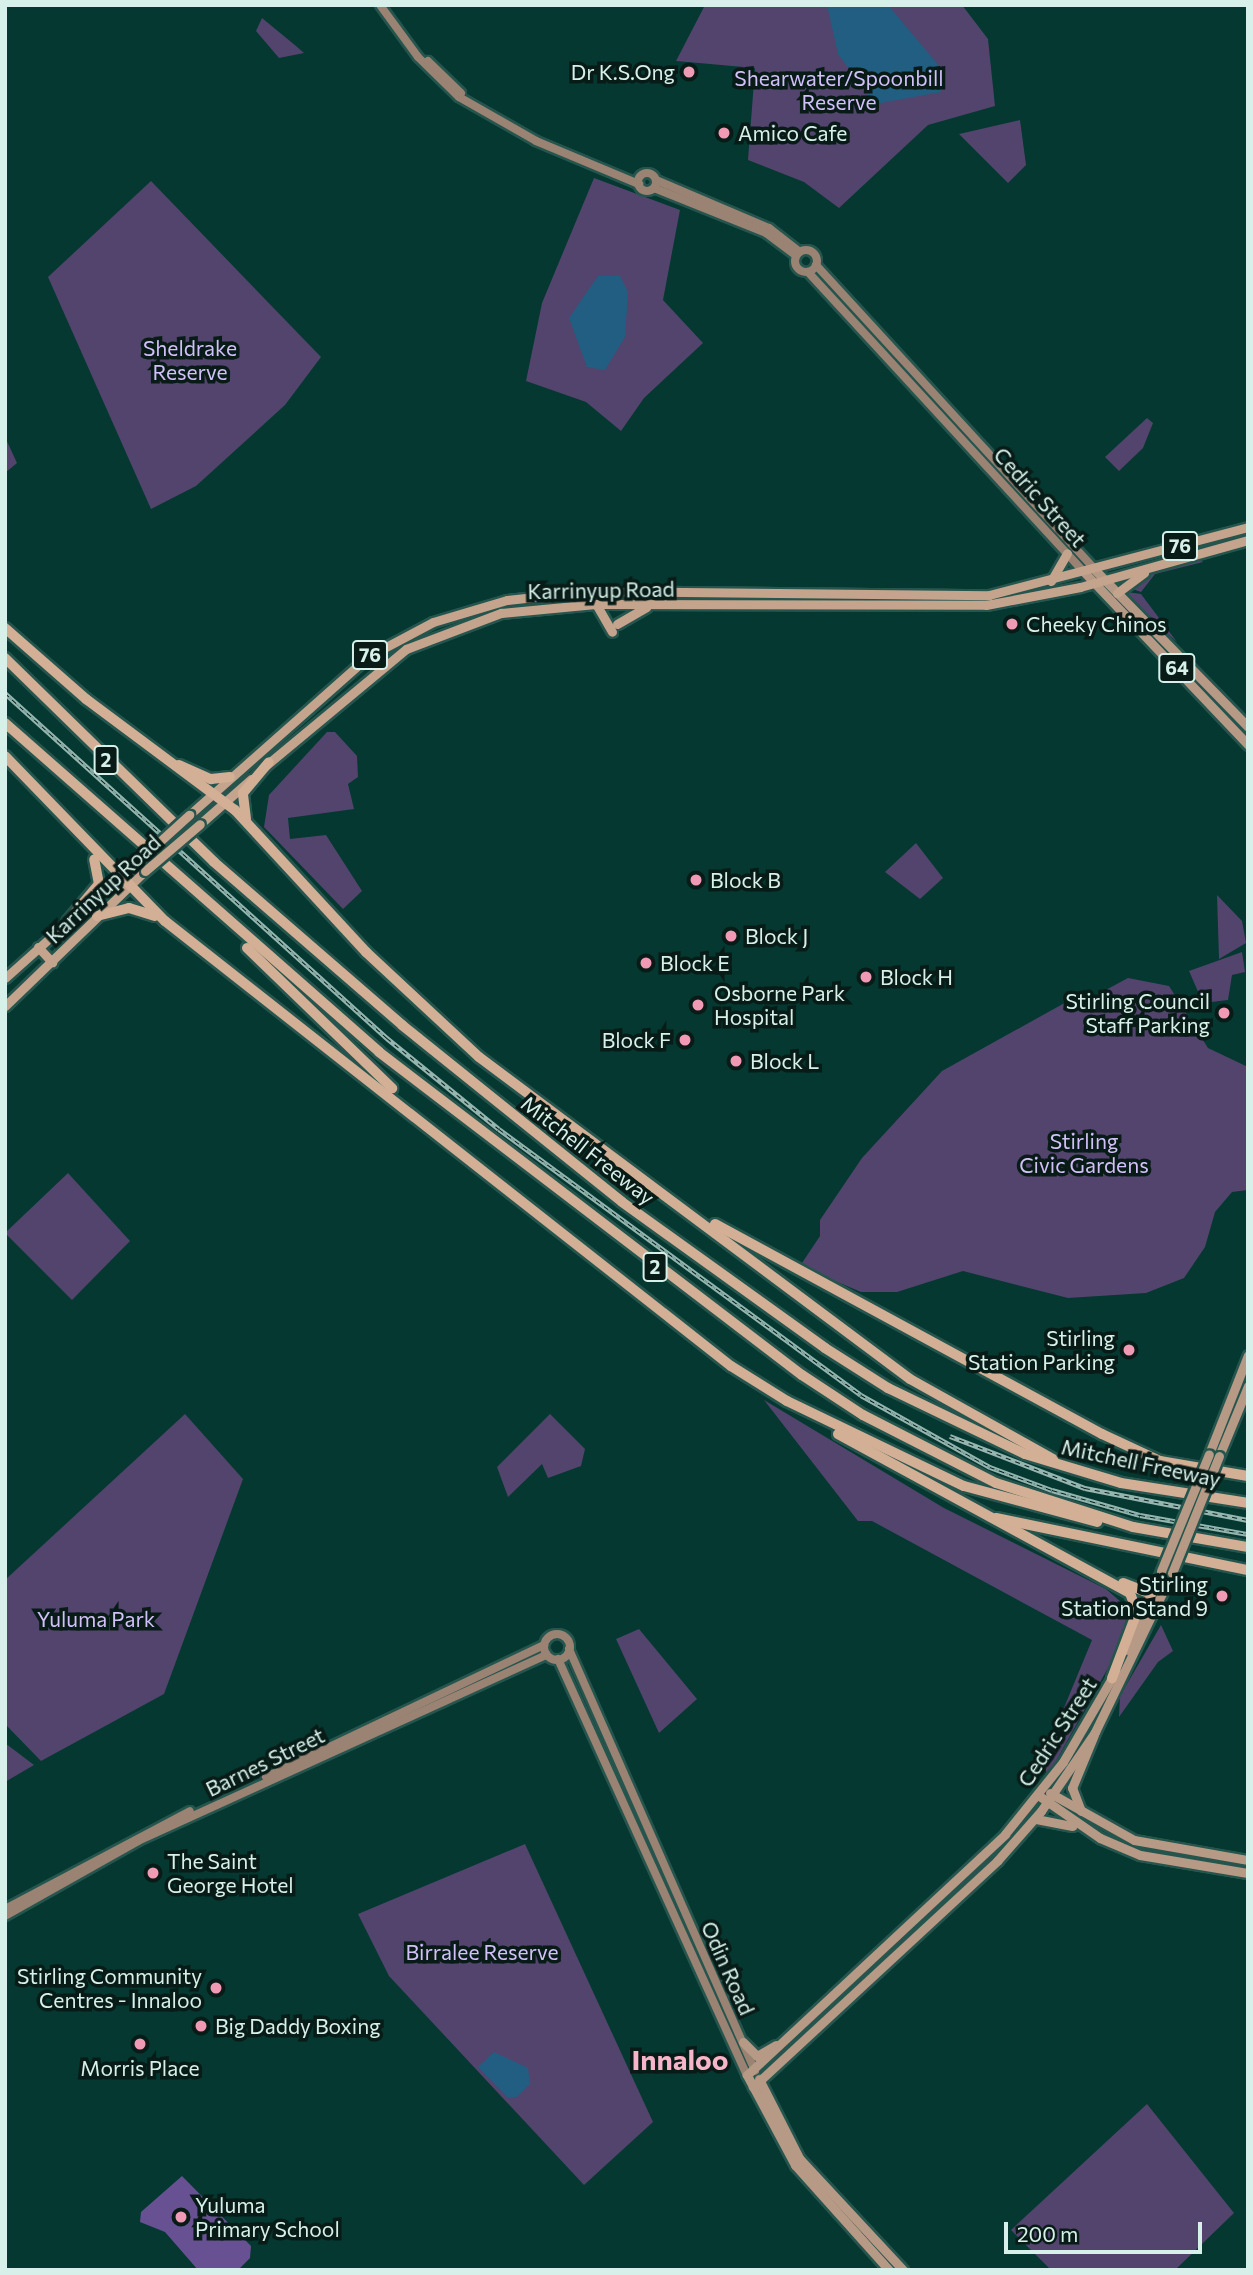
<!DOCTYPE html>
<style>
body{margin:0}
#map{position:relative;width:1253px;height:2275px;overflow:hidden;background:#043830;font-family:Commissioner,sans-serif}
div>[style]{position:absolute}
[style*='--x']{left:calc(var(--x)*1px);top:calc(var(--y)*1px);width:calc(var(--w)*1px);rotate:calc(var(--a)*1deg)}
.green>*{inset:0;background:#52446d}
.forest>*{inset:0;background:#685193}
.water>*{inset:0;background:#225e82}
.roads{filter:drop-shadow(2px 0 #26554e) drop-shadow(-2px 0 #26554e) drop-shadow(0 2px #26554e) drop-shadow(0 -2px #26554e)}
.secondary>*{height:8px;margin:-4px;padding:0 4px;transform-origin:4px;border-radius:4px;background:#9a8373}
.secondary>.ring{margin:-4px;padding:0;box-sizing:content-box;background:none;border:8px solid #9a8373;border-radius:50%}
.primary>*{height:9px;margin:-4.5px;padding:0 4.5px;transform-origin:4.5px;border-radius:4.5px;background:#b79a85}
.trunk>*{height:9px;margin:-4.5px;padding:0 4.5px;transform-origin:4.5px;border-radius:4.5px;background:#c4a48d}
.motorway>*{height:10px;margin:-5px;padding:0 5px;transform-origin:5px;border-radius:5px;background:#d2af95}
.rail>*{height:4.5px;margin-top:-2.25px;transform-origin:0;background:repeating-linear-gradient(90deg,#081b17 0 5px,#95b6b0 0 10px);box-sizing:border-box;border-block:2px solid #95b6b0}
.bridges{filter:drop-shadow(2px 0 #26554e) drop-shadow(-2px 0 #26554e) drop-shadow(0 2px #26554e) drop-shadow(0 -2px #26554e)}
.primary-bridge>*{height:9px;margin:-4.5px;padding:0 4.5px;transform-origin:4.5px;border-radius:4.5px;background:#b79a85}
.trunk-bridge>*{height:9px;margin:-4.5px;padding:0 4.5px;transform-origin:4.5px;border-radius:4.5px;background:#c4a48d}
.dots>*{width:19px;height:19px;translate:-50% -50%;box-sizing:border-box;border:4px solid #081b17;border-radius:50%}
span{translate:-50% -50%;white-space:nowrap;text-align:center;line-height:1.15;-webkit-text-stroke:7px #081b17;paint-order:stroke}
.shield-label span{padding:2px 5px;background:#081b17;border:2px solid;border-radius:5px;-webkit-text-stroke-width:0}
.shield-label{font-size:19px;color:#d7f0ea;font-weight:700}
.poi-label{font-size:21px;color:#d7f0ea}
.right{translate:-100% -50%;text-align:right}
.left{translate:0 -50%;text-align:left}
.park-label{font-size:21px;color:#d2c0f9}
.street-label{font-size:21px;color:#d7f0ea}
.district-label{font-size:28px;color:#f7b5c9;font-weight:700}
.frame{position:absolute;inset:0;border:7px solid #d7f0ea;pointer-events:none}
.scale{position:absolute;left:1004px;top:2222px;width:198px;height:32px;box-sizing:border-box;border:4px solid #d7f0ea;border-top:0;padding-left:9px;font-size:21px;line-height:24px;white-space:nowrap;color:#d7f0ea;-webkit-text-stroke:5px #081b17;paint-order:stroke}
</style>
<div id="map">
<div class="green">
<div style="clip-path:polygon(705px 5px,962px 5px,988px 39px,995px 106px,928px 125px,839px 208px,804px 182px,748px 160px,755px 68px,676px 61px)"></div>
<div style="clip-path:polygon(262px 18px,296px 46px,304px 53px,279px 58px,256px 31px)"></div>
<div style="clip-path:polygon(1020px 120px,1026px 165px,1008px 183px,959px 134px)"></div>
<div style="clip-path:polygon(594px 178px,680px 210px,663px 300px,703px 343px,644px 398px,621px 431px,586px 402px,526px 381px,542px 303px)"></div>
<div style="clip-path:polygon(151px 181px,321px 357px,285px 405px,196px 486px,151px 509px,48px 277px)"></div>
<div style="clip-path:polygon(1147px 418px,1153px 423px,1143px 448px,1119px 471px,1105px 457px)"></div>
<div style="clip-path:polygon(5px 437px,17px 463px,5px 473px)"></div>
<div style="clip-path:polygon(1198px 558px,1203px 562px,1155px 574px,1141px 592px,1127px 587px,1144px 576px)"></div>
<div style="clip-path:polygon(1127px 592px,1141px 594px,1177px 642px,1130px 602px)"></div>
<div style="clip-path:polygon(327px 732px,335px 732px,357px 756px,358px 777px,348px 784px,354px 809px,288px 818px,290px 839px,326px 835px,362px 891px,343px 909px,264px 827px,269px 795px)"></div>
<div style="clip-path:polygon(916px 843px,943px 878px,920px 899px,885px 872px)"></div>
<div style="clip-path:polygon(1217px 895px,1242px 921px,1246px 943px,1219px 959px)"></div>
<div style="clip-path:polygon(1242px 952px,1245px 972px,1232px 975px,1228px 1000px,1203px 1003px,1189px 971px)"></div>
<div style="clip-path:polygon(1128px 978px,1169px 986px,1208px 1048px,1248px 1067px,1248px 1190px,1232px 1192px,1215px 1212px,1205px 1247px,1184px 1278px,1146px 1293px,1068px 1298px,963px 1271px,897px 1292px,861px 1292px,800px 1266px,820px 1236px,820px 1220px,862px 1158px,942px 1071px,1079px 995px,1087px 1000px)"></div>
<div style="clip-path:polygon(68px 1173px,130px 1241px,72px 1300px,5px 1233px)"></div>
<div style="clip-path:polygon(764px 1400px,944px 1508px,1106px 1589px,1129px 1609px,1117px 1652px,1047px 1777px,1044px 1756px,1092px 1640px,872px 1521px,858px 1521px)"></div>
<div style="clip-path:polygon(185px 1414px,243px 1479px,164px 1694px,41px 1761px,5px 1724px,5px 1580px)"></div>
<div style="clip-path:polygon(550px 1414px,585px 1449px,581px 1466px,548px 1478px,542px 1464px,508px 1497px,497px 1467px)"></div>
<div style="clip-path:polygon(1161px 1625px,1173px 1651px,1158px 1662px,1119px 1717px,1120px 1696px)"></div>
<div style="clip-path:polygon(639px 1629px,697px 1699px,659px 1733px,616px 1639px)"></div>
<div style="clip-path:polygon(5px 1743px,34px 1765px,5px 1782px)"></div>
<div style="clip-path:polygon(525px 1844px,653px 2122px,584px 2185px,389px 1976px,358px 1914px)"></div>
<div style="clip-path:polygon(1147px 2104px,1234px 2213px,1175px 2270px,1051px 2270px,1011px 2230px)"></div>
</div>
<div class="forest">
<div style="clip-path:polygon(182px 2176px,251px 2246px,250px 2258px,238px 2270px,198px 2270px,165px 2232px,140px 2222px,141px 2212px)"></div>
</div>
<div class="water">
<div style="clip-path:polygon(827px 5px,888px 5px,940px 67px,941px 92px,875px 104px,838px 54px)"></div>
<div style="clip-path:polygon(598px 276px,620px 276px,628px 292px,625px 337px,605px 370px,587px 367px,569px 318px)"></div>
<div style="clip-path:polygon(494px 2052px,528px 2068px,530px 2084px,517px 2097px,508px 2098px,478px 2067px)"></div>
</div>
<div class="roads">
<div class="secondary">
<div style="--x:380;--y:5;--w:64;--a:53.8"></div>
<div style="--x:418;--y:57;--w:57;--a:44.3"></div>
<div style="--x:459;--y:97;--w:89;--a:29.7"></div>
<div style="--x:536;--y:141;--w:112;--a:22.7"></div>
<div style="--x:428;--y:61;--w:46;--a:44.1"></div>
<div class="ring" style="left:638px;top:173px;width:10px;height:10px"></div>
<div style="--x:656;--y:180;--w:123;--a:23"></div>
<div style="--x:769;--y:228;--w:39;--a:38"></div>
<div style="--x:654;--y:188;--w:121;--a:21.9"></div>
<div style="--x:766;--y:233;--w:38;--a:37"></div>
<div class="ring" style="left:795px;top:250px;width:14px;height:14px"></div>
<div style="--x:816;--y:265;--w:413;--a:47.5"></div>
<div style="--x:808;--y:272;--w:409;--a:47.4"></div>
<div class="ring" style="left:544px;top:1634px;width:18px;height:18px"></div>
<div style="--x:569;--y:1649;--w:461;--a:66.2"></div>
<div style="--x:558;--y:1659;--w:457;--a:65.6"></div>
<div style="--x:266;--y:1777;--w:308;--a:-25.4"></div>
<div style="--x:5;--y:1909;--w:209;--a:-27.9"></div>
<div style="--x:5;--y:1916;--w:153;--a:-29.4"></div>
<div style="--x:138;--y:1841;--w:449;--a:-24.5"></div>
</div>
<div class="primary">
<div style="--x:1095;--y:570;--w:219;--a:45.7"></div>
<div style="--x:1085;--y:573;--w:237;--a:46.5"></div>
<div style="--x:1209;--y:1454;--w:106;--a:-68.5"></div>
<div style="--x:1219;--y:1456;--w:76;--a:-67.5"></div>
<div style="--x:1127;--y:1650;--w:86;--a:-66.7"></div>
<div style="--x:1050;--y:1793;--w:96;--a:29.2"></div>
<div style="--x:1134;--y:1840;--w:116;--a:10"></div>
<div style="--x:1038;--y:1795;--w:75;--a:34.7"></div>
<div style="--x:1100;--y:1838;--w:43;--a:23"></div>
<div style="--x:1140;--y:1855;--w:109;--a:9.5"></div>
<div style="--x:1081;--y:1811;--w:25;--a:-111"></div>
<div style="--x:1072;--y:1788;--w:57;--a:-67.5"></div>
<div style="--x:1036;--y:1819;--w:37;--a:11"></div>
<div style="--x:743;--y:2042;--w:20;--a:45"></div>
<div style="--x:757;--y:2056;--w:22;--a:-30"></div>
<div style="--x:759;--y:2079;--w:89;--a:63.1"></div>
<div style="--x:799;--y:2158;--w:153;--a:47.1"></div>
<div style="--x:753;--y:2087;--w:333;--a:-42.8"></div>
<div style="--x:997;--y:1861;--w:67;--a:-48.7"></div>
<div style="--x:1041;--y:1811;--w:96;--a:-55.6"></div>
<div style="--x:1095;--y:1732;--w:177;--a:-64.2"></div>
<div style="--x:889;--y:2270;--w:141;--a:-131.8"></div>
<div style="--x:795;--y:2165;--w:102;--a:-118.1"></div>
<div style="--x:747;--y:2075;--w:353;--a:-43"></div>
<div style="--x:1005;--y:1834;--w:92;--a:-51.1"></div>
<div style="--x:1063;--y:1762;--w:105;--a:-59.8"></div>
</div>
<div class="trunk">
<div style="--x:1051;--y:581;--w:32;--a:-60"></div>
<div style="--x:1117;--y:593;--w:34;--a:-37"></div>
<div style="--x:596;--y:604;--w:32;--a:60"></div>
<div style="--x:617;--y:624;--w:34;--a:-30"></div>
<div style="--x:264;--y:767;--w:185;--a:-39.7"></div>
<div style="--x:406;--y:649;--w:102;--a:-20.8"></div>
<div style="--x:501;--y:613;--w:95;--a:-5.4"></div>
<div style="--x:596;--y:604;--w:390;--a:0.1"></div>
<div style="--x:986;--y:605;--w:96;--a:-10.8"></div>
<div style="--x:1080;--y:587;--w:174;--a:-15.6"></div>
<div style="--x:189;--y:815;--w:240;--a:-41.5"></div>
<div style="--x:369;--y:656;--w:72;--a:-28"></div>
<div style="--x:433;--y:622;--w:77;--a:-16.6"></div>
<div style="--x:507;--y:600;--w:83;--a:-6.2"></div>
<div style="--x:590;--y:591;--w:399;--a:0.6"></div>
<div style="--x:989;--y:595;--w:268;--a:-14.7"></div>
<div style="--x:200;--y:824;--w:68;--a:-41.4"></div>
<div style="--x:82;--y:909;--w:71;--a:-40.4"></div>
<div style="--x:38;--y:947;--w:21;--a:47"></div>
<div style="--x:5;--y:978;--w:90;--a:-41.8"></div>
<div style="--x:5;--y:1006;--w:194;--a:-44"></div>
</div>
<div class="motorway">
<div style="--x:5;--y:628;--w:108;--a:41.2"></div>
<div style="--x:86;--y:699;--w:186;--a:36.7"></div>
<div style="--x:235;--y:810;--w:193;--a:47.3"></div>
<div style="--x:366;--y:952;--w:154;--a:42.9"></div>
<div style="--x:479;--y:1057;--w:538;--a:36.76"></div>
<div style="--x:910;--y:1379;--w:164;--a:29.2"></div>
<div style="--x:5;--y:658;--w:292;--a:44.3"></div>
<div style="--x:214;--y:862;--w:249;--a:40.9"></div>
<div style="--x:402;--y:1025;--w:282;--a:38.8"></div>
<div style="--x:622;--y:1202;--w:250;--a:35.7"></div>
<div style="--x:825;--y:1348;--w:75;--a:32.4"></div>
<div style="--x:888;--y:1388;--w:152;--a:25.7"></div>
<div style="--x:1025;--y:1454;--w:100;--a:16.8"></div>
<div style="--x:1121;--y:1483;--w:129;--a:8.9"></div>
<div style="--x:5;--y:723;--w:498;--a:41.3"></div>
<div style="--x:379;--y:1052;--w:532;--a:37.37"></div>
<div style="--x:802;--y:1375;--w:73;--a:33.3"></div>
<div style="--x:863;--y:1415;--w:149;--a:27.1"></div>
<div style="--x:996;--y:1483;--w:144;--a:17.8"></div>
<div style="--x:1133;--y:1527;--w:117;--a:9.9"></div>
<div style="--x:5;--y:756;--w:230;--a:45.9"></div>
<div style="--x:165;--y:921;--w:720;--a:38.18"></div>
<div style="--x:731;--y:1366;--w:66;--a:32"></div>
<div style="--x:787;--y:1401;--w:196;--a:25.7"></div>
<div style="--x:964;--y:1486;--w:138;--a:15.1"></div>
<div style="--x:179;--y:765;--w:35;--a:24"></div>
<div style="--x:211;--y:779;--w:19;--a:-6"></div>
<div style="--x:246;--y:819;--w:26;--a:-97"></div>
<div style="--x:243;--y:793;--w:40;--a:-50"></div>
<div style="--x:97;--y:916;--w:33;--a:-14"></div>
<div style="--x:129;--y:908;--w:27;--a:17"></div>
<div style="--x:67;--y:922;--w:50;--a:-49.9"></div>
<div style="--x:99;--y:884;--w:25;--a:-101"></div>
<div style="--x:247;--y:948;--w:202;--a:44"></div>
<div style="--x:715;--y:1224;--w:440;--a:28.5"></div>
<div style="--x:1102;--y:1434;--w:64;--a:25"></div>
<div style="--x:1160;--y:1461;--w:89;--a:9.7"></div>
<div style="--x:838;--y:1434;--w:332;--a:28.6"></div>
<div style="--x:1130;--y:1593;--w:20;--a:70"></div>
<div style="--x:1137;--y:1612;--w:71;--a:110.7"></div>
<div style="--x:996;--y:1518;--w:257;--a:11.7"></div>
<div style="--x:1123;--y:1583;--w:30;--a:21"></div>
</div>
</div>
<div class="rail">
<div style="--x:5;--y:693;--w:515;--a:42.09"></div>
<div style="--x:387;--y:1038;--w:144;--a:39.1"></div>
<div style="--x:499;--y:1129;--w:449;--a:36.3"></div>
<div style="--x:861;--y:1395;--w:148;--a:29.2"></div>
<div style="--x:990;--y:1467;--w:66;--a:20.4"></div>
<div style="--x:1052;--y:1490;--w:91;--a:15.9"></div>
<div style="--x:1140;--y:1515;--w:110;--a:10"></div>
<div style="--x:950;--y:1436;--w:145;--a:21.1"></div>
<div style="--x:1085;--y:1488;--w:166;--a:11.1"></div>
</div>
<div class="bridges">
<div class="primary-bridge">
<div style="--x:1161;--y:1571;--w:126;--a:-67.7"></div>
<div style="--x:1172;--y:1573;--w:126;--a:-68.1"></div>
</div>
<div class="trunk-bridge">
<div style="--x:136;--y:863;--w:72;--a:-42.2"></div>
<div style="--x:145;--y:871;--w:72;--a:-40.5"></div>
</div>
</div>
<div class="dots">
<div style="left:689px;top:72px;background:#f09ab6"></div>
<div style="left:724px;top:133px;background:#f09ab6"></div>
<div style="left:1012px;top:624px;background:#f09ab6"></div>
<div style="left:696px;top:880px;background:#f09ab6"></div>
<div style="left:731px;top:936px;background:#f09ab6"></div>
<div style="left:646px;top:963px;background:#f09ab6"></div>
<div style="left:866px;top:977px;background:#f09ab6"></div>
<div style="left:698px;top:1005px;background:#f09ab6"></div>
<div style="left:1224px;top:1013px;background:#f09ab6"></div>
<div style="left:685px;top:1040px;background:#f09ab6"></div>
<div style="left:736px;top:1061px;background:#f09ab6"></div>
<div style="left:1129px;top:1350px;background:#f09ab6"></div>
<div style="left:1222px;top:1596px;background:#f09ab6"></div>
<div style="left:153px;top:1873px;background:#f09ab6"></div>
<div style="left:216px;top:1988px;background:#f09ab6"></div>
<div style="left:201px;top:2026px;background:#f09ab6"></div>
<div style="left:140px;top:2044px;background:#f09ab6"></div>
<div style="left:181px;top:2217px;background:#f09ab6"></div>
</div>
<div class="shield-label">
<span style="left:1180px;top:546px">76</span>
<span style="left:370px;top:655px">76</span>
<span style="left:1177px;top:668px">64</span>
<span style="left:106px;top:760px">2</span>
<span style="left:655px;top:1267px">2</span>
</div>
<div class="poi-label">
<span class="right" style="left:675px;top:72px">Dr K.S.Ong</span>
<span class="left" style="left:738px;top:133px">Amico Cafe</span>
<span class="left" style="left:1026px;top:624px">Cheeky Chinos</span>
<span class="left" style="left:710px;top:880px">Block B</span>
<span class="left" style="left:745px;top:936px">Block J</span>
<span class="left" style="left:660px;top:963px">Block E</span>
<span class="left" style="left:880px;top:977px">Block H</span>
<span class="left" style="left:714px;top:1005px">Osborne Park<br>Hospital</span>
<span class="right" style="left:1210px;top:1013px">Stirling Council<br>Staff Parking</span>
<span class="right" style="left:671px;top:1040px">Block F</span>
<span class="left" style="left:750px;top:1061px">Block L</span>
<span class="right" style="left:1115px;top:1350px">Stirling<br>Station Parking</span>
<span class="right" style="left:1208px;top:1596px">Stirling<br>Station Stand 9</span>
<span class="left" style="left:167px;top:1873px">The Saint<br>George Hotel</span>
<span class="right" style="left:202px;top:1988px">Stirling Community<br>Centres - Innaloo</span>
<span class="left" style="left:215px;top:2026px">Big Daddy Boxing</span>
<span style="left:140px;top:2068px">Morris Place</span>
<span class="left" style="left:195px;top:2217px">Yuluma<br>Primary School</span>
</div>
<div class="park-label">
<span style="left:839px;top:90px">Shearwater/Spoonbill<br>Reserve</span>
<span style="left:190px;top:360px">Sheldrake<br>Reserve</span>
<span style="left:1084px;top:1153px">Stirling<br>Civic Gardens</span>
<span style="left:96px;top:1619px">Yuluma Park</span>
<span style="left:482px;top:1952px">Birralee Reserve</span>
</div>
<div class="street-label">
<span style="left:1040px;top:497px;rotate:48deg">Cedric Street</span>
<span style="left:601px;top:590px;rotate:-1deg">Karrinyup Road</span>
<span style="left:103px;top:889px;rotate:-43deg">Karrinyup Road</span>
<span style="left:588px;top:1150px;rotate:38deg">Mitchell Freeway</span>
<span style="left:1141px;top:1463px;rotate:12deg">Mitchell Freeway</span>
<span style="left:1057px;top:1732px;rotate:-57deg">Cedric Street</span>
<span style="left:265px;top:1762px;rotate:-26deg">Barnes Street</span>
<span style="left:728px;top:1968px;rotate:66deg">Odin Road</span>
</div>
<div class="district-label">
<span style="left:680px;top:2059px">Innaloo</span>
</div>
<div class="frame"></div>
<div class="scale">200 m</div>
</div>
